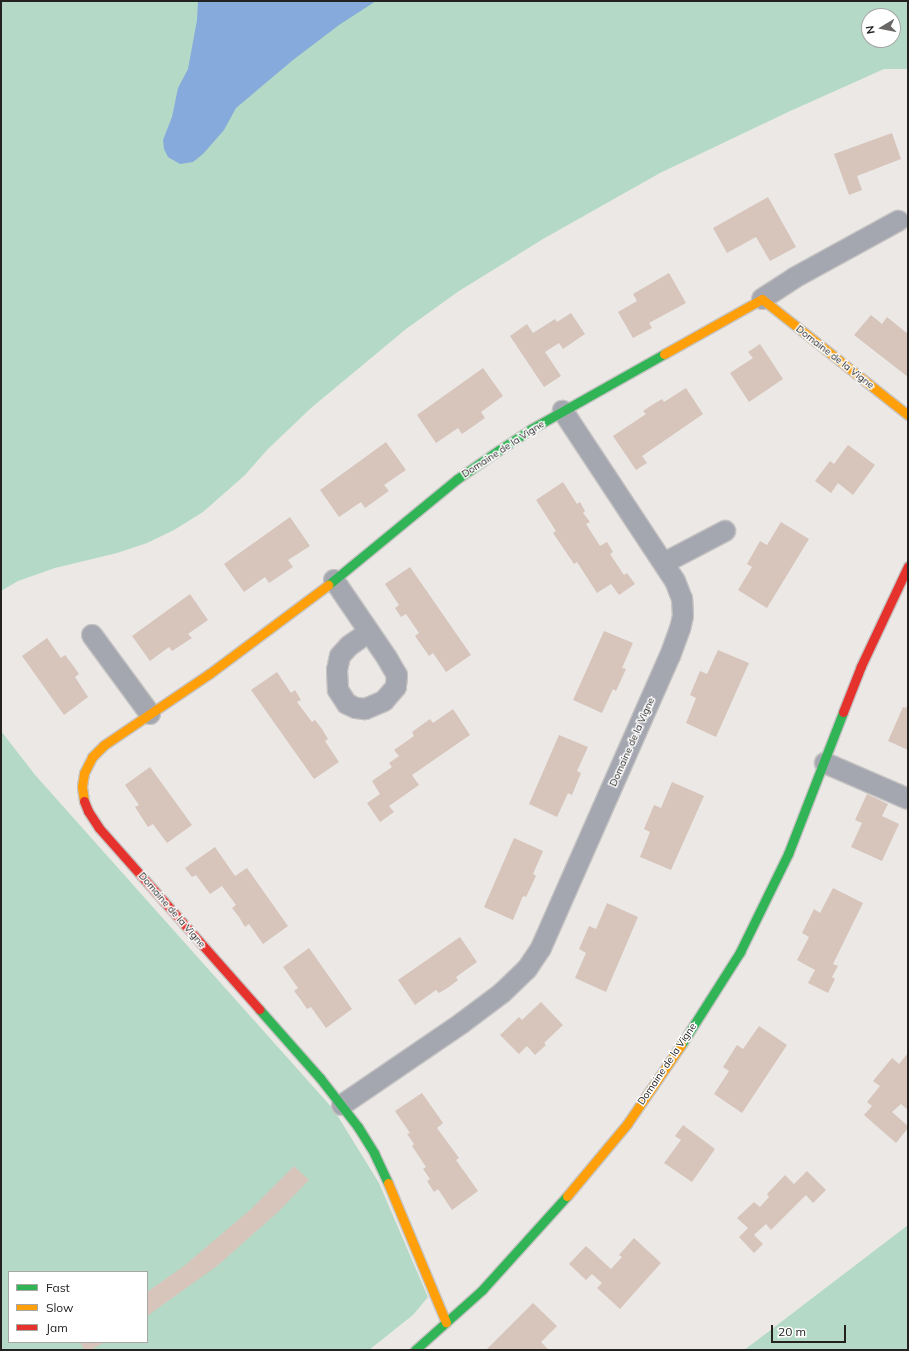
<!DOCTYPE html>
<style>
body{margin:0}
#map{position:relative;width:909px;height:1351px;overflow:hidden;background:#ebe8e6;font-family:Mulish,sans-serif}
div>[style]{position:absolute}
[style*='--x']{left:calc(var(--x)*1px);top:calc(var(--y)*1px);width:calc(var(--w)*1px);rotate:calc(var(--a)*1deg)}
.green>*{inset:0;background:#b4dac7}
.water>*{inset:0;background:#86aadb}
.building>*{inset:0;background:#d7c5bb}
.roads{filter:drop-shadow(1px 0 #c6c4c3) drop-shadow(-1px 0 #c6c4c3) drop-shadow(0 1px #c6c4c3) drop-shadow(0 -1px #c6c4c3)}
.street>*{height:20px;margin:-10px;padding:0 10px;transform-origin:10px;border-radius:10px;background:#a4a6b0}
.fast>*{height:9px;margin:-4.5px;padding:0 4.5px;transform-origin:4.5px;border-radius:4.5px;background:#30b455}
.slow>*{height:9px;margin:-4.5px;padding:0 4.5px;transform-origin:4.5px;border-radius:4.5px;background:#ff9f0a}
.jam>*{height:9px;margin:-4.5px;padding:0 4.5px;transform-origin:4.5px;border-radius:4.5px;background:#e5322d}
span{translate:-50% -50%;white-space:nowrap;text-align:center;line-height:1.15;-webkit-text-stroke:3px #fff;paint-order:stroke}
.street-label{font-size:10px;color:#242221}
.frame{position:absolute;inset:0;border:2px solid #242221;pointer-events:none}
.legend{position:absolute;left:8px;top:1271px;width:140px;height:72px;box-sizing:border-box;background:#fff;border:1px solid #a7a7a6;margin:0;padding:5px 7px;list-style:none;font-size:12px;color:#242221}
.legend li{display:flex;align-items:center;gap:8px;height:20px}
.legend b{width:20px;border:1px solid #a7a7a6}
.north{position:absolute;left:861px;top:8px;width:40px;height:40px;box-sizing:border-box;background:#fff;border:1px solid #a7a7a6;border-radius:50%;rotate:260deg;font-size:11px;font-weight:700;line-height:16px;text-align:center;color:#242221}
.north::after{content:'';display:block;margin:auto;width:14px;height:18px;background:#6a6766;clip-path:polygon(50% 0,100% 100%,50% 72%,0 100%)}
.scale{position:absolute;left:771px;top:1325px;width:75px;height:18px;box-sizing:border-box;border:2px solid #242221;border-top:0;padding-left:5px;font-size:12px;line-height:14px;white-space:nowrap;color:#242221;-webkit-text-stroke:3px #fff;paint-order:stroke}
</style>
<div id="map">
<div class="green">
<div style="clip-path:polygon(evenodd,1px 1px,908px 1px,908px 69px,884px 69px,788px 112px,660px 173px,543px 239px,459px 291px,406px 329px,311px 408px,267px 450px,245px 475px,203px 512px,174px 530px,147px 543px,117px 553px,55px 568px,18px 581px,1px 591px,1px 1px,869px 16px,893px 16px,893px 40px,869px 40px,869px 16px)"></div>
<div style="clip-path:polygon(evenodd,1px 731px,36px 776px,334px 1110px,379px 1183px,428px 1297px,413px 1315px,369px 1350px,1px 1350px,1px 731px,9px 1272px,147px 1272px,147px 1342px,9px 1342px,9px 1272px)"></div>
<div style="clip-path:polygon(908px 1225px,908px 1350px,744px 1350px,768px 1332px)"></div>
</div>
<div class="water">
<div style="clip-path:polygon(198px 1px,376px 1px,339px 25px,293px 60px,236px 108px,224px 130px,203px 154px,193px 162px,180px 164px,168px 157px,164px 149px,163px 140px,172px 117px,178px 88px,188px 69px,197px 20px)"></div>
</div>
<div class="building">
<div style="clip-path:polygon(892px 133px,901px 159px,857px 176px,862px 190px,849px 195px,834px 154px)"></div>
<div style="clip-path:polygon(768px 197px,796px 247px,770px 261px,756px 237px,727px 253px,713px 228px)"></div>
<div style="clip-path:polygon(669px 273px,686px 303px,649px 323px,652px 328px,633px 338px,618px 312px,637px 301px,633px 294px)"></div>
<div style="clip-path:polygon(571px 313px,585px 334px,563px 349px,559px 343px,545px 352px,561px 376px,544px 387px,510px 336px,527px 324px,533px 333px,555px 319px,557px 322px)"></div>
<div style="clip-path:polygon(871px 315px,882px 324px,887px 317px,908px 334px,908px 377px,854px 335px)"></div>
<div style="clip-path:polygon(760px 344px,783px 379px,749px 402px,730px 373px,753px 358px,748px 352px)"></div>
<div style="clip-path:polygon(483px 368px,503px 396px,481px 412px,485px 418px,462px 434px,458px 428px,436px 443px,417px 415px)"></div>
<div style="clip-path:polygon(686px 388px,703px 414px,642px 456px,647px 463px,636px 470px,613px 436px,646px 414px,643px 411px,652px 405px,662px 399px,664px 402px)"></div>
<div style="clip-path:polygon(386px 442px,406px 470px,384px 485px,389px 491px,365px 508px,361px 502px,339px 517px,320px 490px)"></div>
<div style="clip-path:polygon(848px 445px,875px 465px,853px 495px,838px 483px,831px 493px,815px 481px,830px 461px,834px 464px)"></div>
<div style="clip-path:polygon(563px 482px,577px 504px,580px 502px,585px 511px,583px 513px,590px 522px,586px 524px,600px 546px,607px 542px,613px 552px,610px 554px,624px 575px,627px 573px,635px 584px,619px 595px,611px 584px,597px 593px,577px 562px,574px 564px,553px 533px,556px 531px,536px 500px)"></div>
<div style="clip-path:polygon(290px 517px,310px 546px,288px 560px,293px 567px,269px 583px,265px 577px,244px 592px,224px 564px)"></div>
<div style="clip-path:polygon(781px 522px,809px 539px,767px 608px,738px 590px,752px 567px,747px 564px,760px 541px,767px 545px)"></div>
<div style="clip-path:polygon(410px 567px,471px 655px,446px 672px,433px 653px,429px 656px,415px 636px,419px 633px,406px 614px,401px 617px,395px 608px,399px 605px,385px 584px)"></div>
<div style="clip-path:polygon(190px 594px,208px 620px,188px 634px,192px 638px,172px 651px,169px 647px,150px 661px,132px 636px)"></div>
<div style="clip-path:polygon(604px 631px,633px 643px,622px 668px,626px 669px,616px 691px,613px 689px,602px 713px,573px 700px)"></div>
<div style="clip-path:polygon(47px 638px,61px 658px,65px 655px,72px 664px,79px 674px,75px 677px,88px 697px,64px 715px,22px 656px)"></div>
<div style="clip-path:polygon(718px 650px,749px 663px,716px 737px,686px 723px,696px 698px,690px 695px,700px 671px,707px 674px)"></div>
<div style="clip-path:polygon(277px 672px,291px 693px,295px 690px,301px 700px,297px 702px,312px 722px,315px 720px,322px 729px,328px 739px,325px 741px,339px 762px,314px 779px,251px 690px)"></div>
<div style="clip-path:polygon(908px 703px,908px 750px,888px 741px,903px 707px,906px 708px)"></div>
<div style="clip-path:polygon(453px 709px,470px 735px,412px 775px,419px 785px,389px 806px,394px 812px,380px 822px,367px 803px,380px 794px,372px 781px,392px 767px,389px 763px,399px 756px,394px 750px,414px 736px,412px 732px,430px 719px,433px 723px)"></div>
<div style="clip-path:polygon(559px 735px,588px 747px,577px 771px,581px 773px,572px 795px,568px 793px,557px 817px,529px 804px)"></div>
<div style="clip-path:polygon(150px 767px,192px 825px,167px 843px,153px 824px,148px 827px,135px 807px,139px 805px,125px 785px)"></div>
<div style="clip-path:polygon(672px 782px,704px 796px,671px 870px,640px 857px,650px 832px,644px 829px,654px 805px,661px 808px)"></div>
<div style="clip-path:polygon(867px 794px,888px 804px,882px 816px,899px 824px,882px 861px,851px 847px,862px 823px,855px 820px)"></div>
<div style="clip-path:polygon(514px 838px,543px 851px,533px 874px,536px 876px,526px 897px,523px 896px,513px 920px,484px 907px)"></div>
<div style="clip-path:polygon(215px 847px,235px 876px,247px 868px,288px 926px,263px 944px,249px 924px,245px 927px,239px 917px,232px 908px,236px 905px,222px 886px,210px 894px,196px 875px,192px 877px,185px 868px)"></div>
<div style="clip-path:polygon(833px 888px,863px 903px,833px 964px,838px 966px,832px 977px,835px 979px,828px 993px,808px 983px,815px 970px,797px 960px,809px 937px,802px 933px,814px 909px,820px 913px)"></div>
<div style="clip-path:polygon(607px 903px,638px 917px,606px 992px,575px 978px,586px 953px,579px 949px,589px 926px,596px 929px)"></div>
<div style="clip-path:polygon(460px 937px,477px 962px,456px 977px,458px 980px,449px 987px,439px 993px,436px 990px,415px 1005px,398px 980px)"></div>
<div style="clip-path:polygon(309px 948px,352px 1009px,326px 1028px,311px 1007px,307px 1009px,301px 1000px,294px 991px,298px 988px,283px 967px)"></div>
<div style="clip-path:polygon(541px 1002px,563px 1025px,544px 1043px,546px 1045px,535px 1055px,527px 1046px,519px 1054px,500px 1035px,519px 1017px,522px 1020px)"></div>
<div style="clip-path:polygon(759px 1026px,787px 1045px,742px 1113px,714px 1094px,729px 1071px,723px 1067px,737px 1045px,743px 1049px)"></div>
<div style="clip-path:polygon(908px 1053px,908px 1110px,901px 1104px,892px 1112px,908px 1126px,908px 1128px,896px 1143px,864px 1115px,872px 1106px,867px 1102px,880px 1086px,873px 1081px,892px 1058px,899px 1064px)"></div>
<div style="clip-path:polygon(422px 1093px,443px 1123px,437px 1128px,459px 1158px,456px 1160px,478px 1191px,452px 1210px,438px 1189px,434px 1192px,427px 1181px,430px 1179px,423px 1169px,426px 1167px,412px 1146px,414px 1144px,407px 1134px,410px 1133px,395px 1111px)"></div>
<div style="clip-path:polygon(683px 1125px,715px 1149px,692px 1182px,664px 1163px,681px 1140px,675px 1136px)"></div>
<div style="clip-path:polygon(294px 1166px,309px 1180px,278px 1212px,217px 1266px,147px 1316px,147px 1292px,184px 1266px,251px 1209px)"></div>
<div style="clip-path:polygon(807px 1171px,826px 1190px,813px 1203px,806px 1195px,771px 1230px,766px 1224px,754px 1235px,763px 1244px,754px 1253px,739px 1237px,748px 1228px,737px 1218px,754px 1202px,760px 1207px,769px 1197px,767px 1194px,785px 1175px,794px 1184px)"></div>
<div style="clip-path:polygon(634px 1238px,661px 1263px,620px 1309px,597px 1288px,602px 1283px,592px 1274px,586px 1280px,569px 1264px,586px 1246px,611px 1269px,622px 1257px,619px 1255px)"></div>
<div style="clip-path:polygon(533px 1303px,557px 1326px,541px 1342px,549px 1350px,486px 1350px)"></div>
<div style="clip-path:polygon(80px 1342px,105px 1342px,91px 1350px,84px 1350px)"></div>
</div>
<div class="roads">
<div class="street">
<div style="--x:762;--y:299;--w:38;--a:-33"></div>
<div style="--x:794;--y:278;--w:119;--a:-28.7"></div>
<div style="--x:664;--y:563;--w:69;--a:-27.7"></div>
<div style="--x:334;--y:580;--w:94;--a:55.8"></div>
<div style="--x:387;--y:658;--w:20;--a:60"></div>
<div style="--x:397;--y:675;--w:12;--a:95"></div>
<div style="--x:396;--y:687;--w:18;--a:131"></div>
<div style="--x:384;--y:701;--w:21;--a:157"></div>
<div style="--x:365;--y:709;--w:9;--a:-174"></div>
<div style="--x:356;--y:708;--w:10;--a:-156"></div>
<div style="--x:347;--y:704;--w:17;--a:-123"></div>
<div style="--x:338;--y:690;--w:20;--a:-93"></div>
<div style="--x:337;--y:670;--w:14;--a:-78"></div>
<div style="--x:340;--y:656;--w:13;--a:-48"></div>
<div style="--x:349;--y:646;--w:24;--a:-35"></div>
<div style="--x:92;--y:635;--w:98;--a:53.7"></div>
<div style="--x:825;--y:763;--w:90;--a:23.4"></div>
<div style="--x:342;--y:1105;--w:145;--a:-34.3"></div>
<div style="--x:462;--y:1023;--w:50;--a:-36.9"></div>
<div style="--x:502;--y:993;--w:35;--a:-44"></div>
<div style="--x:527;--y:969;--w:25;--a:-56"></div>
<div style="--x:541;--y:948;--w:319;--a:-66.2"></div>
<div style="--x:670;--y:656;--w:29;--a:-70"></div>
<div style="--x:680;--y:629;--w:13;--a:-77"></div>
<div style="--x:683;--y:616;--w:17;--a:-93"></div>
<div style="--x:682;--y:599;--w:19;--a:-111"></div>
<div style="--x:675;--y:581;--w:204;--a:-123.4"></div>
</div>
<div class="fast">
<div style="--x:328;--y:585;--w:167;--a:-39.4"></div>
<div style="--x:457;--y:479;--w:51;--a:-34.6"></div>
<div style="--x:499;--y:450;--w:38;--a:-33"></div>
<div style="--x:531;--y:429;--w:153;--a:-29.4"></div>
<div style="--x:259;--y:1009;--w:92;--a:48.5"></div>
<div style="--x:320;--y:1078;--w:62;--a:52.2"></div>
<div style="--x:358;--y:1127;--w:31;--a:58"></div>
<div style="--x:374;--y:1153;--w:33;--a:65"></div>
<div style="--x:681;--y:1045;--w:110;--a:-57.6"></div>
<div style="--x:740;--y:952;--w:109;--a:-63.9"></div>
<div style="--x:788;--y:854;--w:152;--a:-68.8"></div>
<div style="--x:415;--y:1350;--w:90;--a:-41.8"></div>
<div style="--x:482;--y:1290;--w:127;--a:-47.9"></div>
</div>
<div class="slow">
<div style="--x:664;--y:354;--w:112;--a:-29.3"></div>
<div style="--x:762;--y:299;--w:186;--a:38.5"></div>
<div style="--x:84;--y:801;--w:15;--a:-98"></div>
<div style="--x:82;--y:786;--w:13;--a:-81"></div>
<div style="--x:84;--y:773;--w:18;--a:-63"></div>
<div style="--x:92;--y:757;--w:17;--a:-45"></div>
<div style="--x:104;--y:745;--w:127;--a:-34.1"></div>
<div style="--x:209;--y:674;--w:149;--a:-36.8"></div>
<div style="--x:388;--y:1183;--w:151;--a:67.4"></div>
<div style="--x:567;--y:1196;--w:94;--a:-50.2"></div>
<div style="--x:627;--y:1124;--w:96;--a:-55.6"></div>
</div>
<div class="jam">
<div style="--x:843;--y:712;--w:49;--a:-68.6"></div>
<div style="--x:861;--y:666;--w:110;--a:-64.8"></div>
<div style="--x:84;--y:801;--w:11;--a:68"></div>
<div style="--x:88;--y:811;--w:20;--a:57"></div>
<div style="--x:99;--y:828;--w:242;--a:48.5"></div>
</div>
</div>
<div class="street-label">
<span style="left:835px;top:357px;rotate:38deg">Domaine de la Vigne</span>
<span style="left:503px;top:449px;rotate:-33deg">Domaine de la Vigne</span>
<span style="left:632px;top:742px;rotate:-66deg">Domaine de la Vigne</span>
<span style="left:172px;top:910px;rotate:49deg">Domaine de la Vigne</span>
<span style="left:667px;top:1064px;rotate:-56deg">Domaine de la Vigne</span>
</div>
<div class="frame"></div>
<ul class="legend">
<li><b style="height:5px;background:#30b455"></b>Fast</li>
<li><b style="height:5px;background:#ff9f0a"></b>Slow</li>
<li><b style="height:5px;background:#e5322d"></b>Jam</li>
</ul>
<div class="north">N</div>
<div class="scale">20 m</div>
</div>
